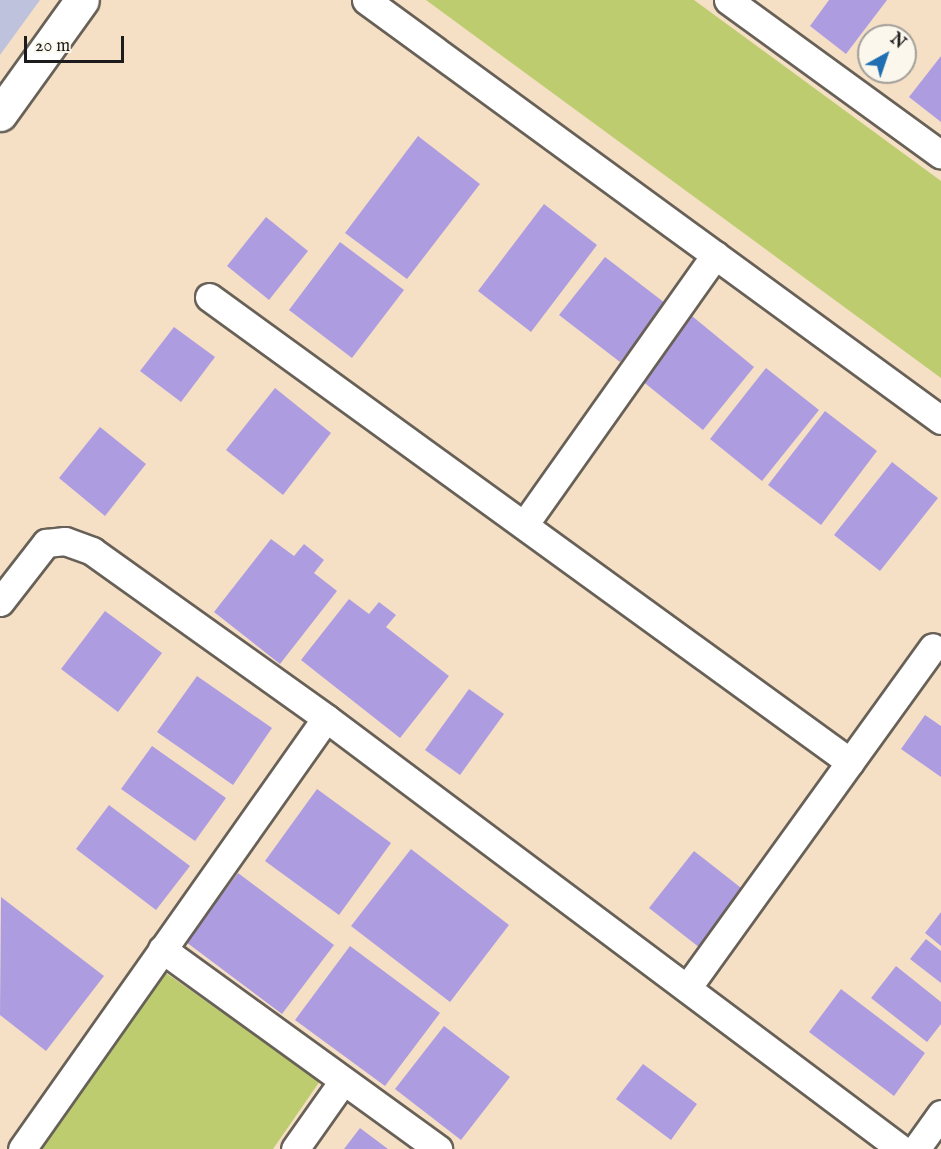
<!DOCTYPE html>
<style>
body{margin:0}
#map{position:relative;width:941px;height:1149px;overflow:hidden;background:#f5e0c6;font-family:"IM FELL English",serif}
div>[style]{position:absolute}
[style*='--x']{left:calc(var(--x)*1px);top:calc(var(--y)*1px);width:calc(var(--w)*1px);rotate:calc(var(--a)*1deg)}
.industrial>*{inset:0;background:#bec2dd}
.green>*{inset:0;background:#bccc6e}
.building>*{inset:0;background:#ad9de0}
.roads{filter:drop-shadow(2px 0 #686158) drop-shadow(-2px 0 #686158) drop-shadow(0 2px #686158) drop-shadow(0 -2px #686158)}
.minor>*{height:27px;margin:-13.5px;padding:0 13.5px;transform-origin:13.5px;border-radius:13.5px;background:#fff}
.tertiary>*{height:33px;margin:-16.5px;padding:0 16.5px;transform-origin:16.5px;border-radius:16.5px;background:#fff}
span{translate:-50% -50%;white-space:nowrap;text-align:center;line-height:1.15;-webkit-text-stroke:6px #fbf7ec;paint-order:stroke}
.north{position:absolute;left:857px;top:24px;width:60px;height:60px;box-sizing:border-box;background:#fbf7ec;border:2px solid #a29f99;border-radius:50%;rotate:40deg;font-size:16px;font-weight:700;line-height:24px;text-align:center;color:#1c1c1c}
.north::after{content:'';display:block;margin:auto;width:21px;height:27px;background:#1f6fb2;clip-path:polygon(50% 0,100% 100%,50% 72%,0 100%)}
.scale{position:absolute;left:24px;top:36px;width:100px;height:27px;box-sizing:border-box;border:3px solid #1c1c1c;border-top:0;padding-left:8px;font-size:18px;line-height:21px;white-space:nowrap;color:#1c1c1c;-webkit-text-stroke:4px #fbf7ec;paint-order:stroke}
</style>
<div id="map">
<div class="industrial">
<div style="clip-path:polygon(0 0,40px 0,0 55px)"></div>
</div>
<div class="green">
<div style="clip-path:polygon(426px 0,694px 0,941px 181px,941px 378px)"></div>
<div style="clip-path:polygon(163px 971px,320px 1081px,273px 1149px,39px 1149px)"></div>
</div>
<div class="building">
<div style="clip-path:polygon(829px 0,887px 0,846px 54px,810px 26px)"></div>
<div style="clip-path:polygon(941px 56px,941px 122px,909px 97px)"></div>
<div style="clip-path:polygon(418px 136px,480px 184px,407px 279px,345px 233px)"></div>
<div style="clip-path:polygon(544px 204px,597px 245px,531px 332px,478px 291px)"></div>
<div style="clip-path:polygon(266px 217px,308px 251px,269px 300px,227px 266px)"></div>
<div style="clip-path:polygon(340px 242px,404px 290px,352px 358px,289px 310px)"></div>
<div style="clip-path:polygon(605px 257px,665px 303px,620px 362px,559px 315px)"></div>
<div style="clip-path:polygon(692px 316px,754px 367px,703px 430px,641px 380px)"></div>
<div style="clip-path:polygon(174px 327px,215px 357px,181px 402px,140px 371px)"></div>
<div style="clip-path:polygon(766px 368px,819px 410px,762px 481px,710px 439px)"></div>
<div style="clip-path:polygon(275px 388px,331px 433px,283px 495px,226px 450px)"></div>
<div style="clip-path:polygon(825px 411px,877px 451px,821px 525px,768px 485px)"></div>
<div style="clip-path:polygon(100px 427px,146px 464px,105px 516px,59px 478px)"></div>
<div style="clip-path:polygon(892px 462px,938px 498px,880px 571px,834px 535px)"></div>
<div style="clip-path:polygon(271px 539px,294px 556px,304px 544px,324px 560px,314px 573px,337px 591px,280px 664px,214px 612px)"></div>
<div style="clip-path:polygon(349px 599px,369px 614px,379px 602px,396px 615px,386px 627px,449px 676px,400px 738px,301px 660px)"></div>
<div style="clip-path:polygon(105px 611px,162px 653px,118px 712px,61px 669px)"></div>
<div style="clip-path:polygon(197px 676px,272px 728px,233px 785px,157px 732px)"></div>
<div style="clip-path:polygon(469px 689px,504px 714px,460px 775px,425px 750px)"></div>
<div style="clip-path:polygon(925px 715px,941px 726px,941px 777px,901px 749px)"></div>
<div style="clip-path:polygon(152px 746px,226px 798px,195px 841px,121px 789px)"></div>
<div style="clip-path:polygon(317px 789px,391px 843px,339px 915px,265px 861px)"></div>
<div style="clip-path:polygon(109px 805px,190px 866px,156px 910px,76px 849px)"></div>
<div style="clip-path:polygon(411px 849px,509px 925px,450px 1002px,351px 926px)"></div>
<div style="clip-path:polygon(694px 851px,745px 891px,700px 948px,649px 908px)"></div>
<div style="clip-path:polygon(238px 873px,334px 945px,282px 1014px,186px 942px)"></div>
<div style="clip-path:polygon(1px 897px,104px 976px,46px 1051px,0 1015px)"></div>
<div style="clip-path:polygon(941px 912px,941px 946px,925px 933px)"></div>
<div style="clip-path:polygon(926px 939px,941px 951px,941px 983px,910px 959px)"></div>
<div style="clip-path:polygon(350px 946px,440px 1013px,385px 1086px,295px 1020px)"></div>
<div style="clip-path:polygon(896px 966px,941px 1002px,941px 1024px,927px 1042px,871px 998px)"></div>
<div style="clip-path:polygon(841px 989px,925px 1053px,894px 1096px,809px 1032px)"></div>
<div style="clip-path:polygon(444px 1026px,510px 1077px,461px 1140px,395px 1089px)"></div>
<div style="clip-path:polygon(643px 1064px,697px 1104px,671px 1140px,616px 1099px)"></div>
<div style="clip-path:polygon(360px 1128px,388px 1149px,344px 1149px)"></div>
</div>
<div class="roads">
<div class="minor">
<div style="--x:366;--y:0;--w:712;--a:36.15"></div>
<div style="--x:728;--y:0;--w:263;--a:36"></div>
<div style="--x:209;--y:297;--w:792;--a:35.96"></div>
<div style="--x:524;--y:525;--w:331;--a:-54.7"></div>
<div style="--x:0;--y:602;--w:75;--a:-52.1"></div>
<div style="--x:46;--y:543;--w:19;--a:-6"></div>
<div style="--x:65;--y:541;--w:29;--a:20"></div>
<div style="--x:92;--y:551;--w:287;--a:35.5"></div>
<div style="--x:326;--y:718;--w:719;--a:36.85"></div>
<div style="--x:162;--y:949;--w:341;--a:35.9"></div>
<div style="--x:687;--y:988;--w:420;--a:-54.2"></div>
<div style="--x:22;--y:1149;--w:527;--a:-54.8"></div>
<div style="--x:295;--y:1149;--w:83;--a:-54.8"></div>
<div style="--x:916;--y:1149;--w:43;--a:-54.5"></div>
</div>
<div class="tertiary">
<div style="--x:0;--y:114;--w:140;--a:-54.3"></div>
</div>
</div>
<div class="north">N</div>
<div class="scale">20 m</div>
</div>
